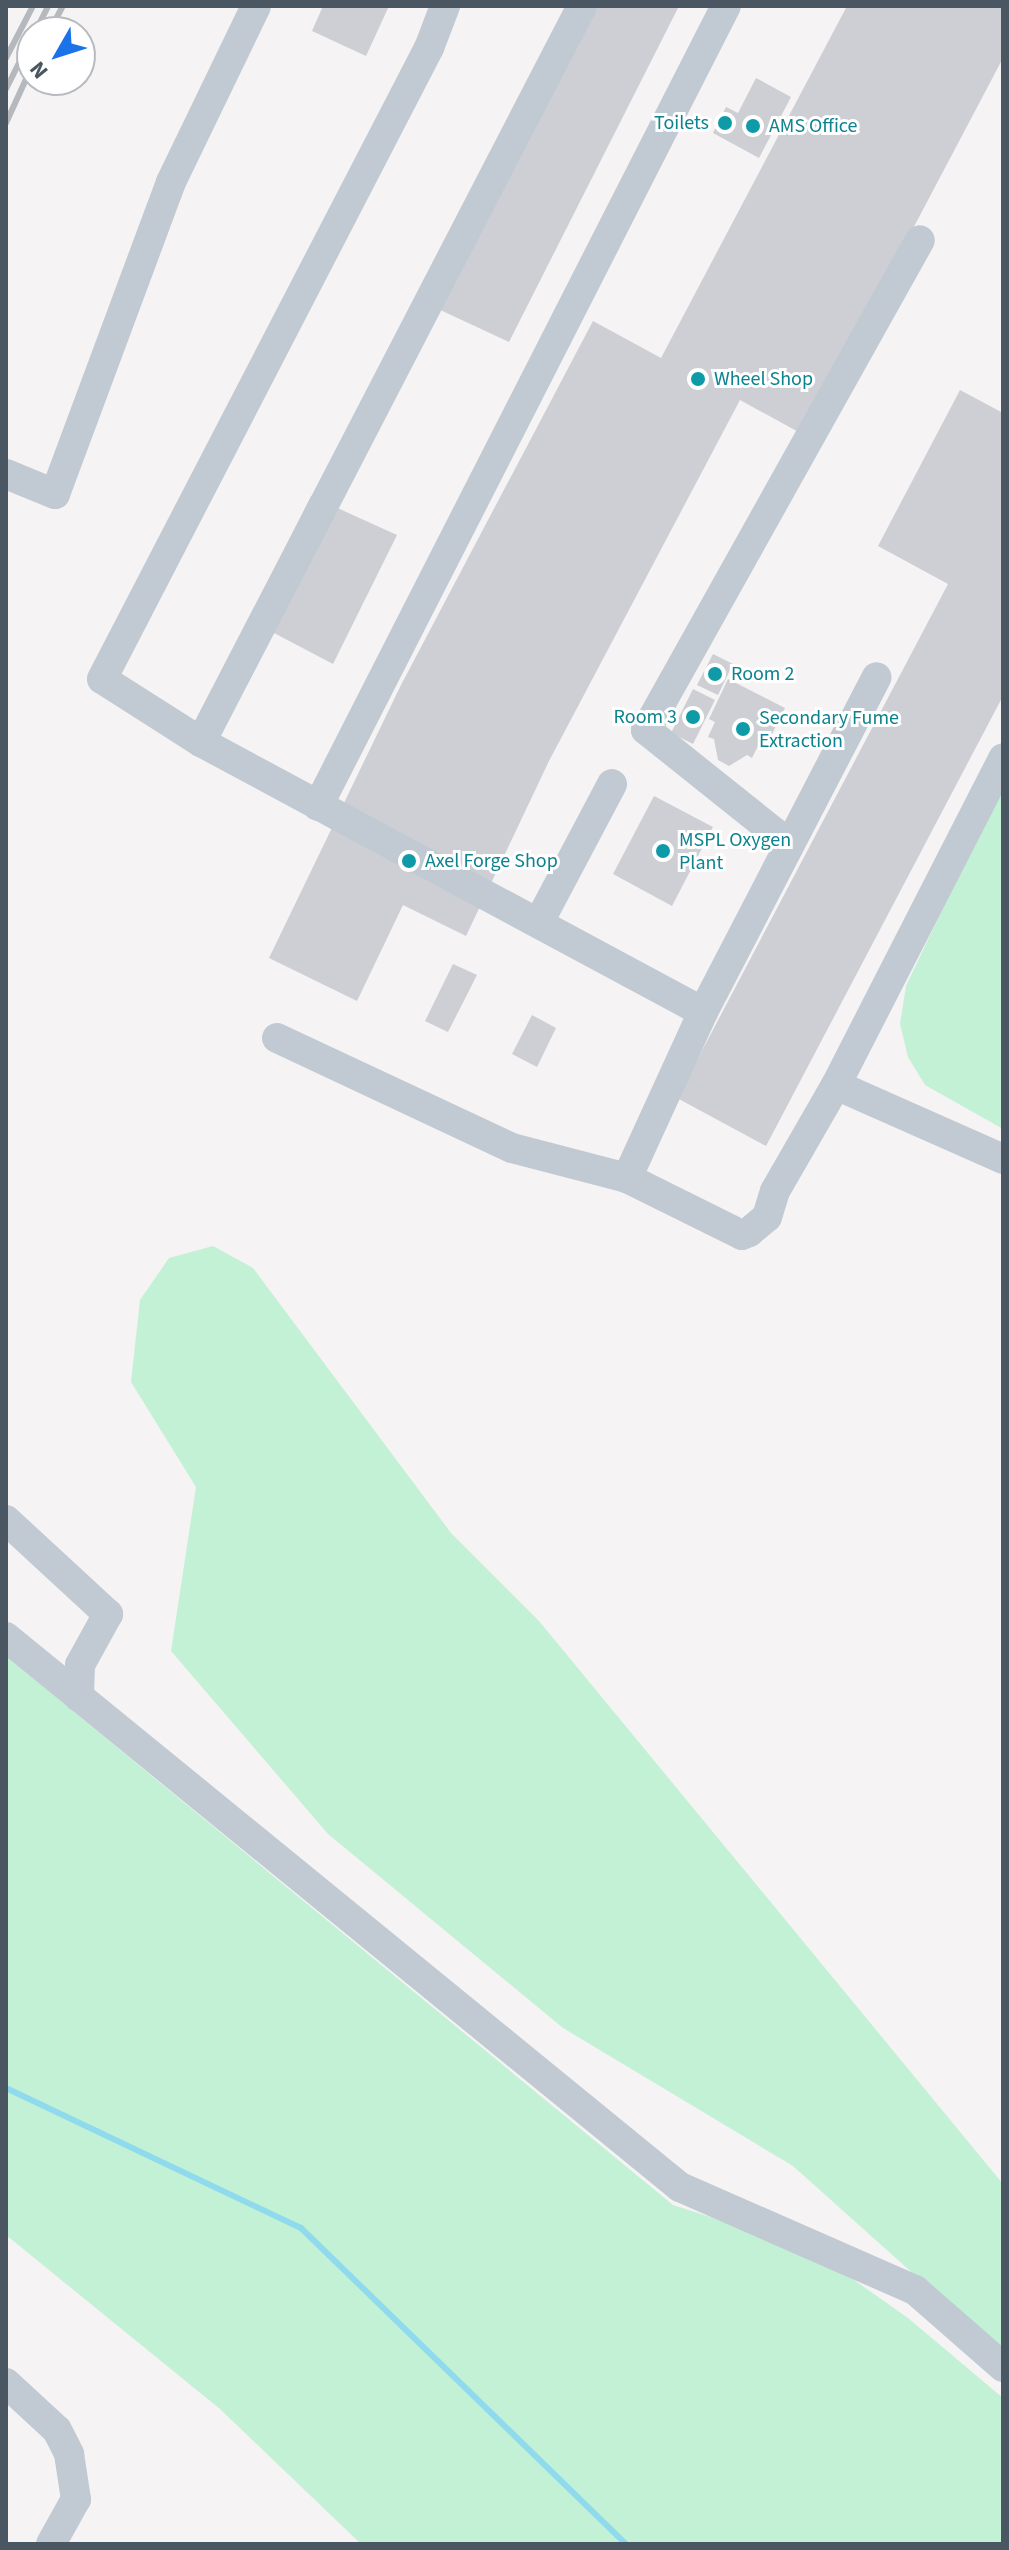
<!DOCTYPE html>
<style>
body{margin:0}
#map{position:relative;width:1009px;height:2550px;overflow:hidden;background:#f5f3f3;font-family:"Source Sans 3",sans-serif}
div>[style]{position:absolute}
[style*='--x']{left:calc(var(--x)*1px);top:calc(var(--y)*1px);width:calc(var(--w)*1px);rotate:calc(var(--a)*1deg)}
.green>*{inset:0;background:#c3f1d5}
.stream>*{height:6px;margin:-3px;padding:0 3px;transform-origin:3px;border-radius:3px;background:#90daee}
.building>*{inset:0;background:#cdcfd5}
.minor>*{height:30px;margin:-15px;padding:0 15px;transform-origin:15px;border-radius:15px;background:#c1cad2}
.rail>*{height:6px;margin:-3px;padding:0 3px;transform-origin:3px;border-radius:3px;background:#b5b8bd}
.dots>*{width:22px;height:22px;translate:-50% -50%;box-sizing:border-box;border:4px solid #fff;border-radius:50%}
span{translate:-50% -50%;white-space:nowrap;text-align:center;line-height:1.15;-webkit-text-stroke:6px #fff;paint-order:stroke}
.culture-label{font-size:20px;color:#0d838f}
.right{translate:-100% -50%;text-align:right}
.left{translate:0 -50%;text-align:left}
.frame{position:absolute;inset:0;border:8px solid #4a5661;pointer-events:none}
.north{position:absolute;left:16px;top:16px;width:80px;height:80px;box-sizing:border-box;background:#fff;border:2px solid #b7bbc0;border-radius:50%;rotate:231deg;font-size:22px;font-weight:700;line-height:32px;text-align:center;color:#4a5661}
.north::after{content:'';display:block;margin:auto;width:28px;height:36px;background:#1a73e8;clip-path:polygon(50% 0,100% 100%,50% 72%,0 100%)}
</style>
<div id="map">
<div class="green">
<div style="clip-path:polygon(1003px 781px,1003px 1129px,925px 1085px,908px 1057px,900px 1024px,906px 986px)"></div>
<div style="clip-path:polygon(213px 1246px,253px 1268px,451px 1533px,539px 1621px,1003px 2184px,1003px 2354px,793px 2166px,563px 2028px,328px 1834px,171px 1651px,196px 1487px,131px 1382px,140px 1300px,169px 1258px)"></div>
<div style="clip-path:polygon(6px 1656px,673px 2205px,810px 2249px,908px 2318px,1003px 2398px,1003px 2544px,361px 2544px,220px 2409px,6px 2235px)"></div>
</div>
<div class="stream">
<div style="--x:6;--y:2088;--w:327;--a:25.4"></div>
<div style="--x:301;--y:2228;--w:453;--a:44.2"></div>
</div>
<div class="building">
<div style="clip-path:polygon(323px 6px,389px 6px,366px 56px,312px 31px)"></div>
<div style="clip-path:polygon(570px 6px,679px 6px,509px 342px,421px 301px)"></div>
<div style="clip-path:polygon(847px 6px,1003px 6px,1003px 58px,804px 435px,740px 400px,549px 761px,466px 936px,403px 905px,357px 1001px,269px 958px,401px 685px,593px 321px,661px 358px)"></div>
<div style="clip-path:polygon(756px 78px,791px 97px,759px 158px,713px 133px,726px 107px,738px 113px)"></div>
<div style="clip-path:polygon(960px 390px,1003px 413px,1003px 696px,766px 1146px,677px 1098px,948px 584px,878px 546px)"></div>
<div style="clip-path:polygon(311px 496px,397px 535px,333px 664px,249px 620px)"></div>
<div style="clip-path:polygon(713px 654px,733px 664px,718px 695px,697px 685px)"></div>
<div style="clip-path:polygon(728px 679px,785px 708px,765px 748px,759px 744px,752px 758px,747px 755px,729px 766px,718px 760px,714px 739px,708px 737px,715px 722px,709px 719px)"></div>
<div style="clip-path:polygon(693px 689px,715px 700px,693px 744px,671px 733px)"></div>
<div style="clip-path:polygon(654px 796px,713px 827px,672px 906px,613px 874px)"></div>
<div style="clip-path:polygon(453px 964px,477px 975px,448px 1032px,425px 1021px)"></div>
<div style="clip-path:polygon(532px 1015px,556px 1028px,537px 1067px,512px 1054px)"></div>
</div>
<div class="minor">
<div style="--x:582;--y:6;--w:829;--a:117.37"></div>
<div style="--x:201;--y:742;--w:570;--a:28.27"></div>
<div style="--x:703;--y:1012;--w:183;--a:114.6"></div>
<div style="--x:627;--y:1178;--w:128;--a:26.4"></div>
<div style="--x:742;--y:1235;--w:8;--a:-23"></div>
<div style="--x:749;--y:1232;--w:23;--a:-40"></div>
<div style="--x:767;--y:1217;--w:27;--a:-73"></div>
<div style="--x:775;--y:1191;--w:122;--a:-60.1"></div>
<div style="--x:836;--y:1085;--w:183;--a:23.9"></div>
<div style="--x:6;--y:474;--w:53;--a:22.2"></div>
<div style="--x:55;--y:494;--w:333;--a:-69.6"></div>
<div style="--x:171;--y:182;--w:195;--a:-64.2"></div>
<div style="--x:201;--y:742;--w:117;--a:-147.5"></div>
<div style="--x:102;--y:679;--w:711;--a:-62.61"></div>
<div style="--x:429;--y:48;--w:45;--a:-69.1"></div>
<div style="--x:318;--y:806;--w:898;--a:-62.98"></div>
<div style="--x:789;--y:844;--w:183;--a:-141.4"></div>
<div style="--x:646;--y:730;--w:561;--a:-60.79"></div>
<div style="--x:539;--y:922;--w:156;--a:-62.1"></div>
<div style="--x:703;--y:1012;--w:377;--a:-62.6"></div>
<div style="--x:277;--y:1038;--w:259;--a:25.1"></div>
<div style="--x:512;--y:1148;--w:119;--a:14.6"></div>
<div style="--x:836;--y:1085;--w:367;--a:-62.9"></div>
<div style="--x:6;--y:1520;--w:139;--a:42.7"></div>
<div style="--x:108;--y:1614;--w:58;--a:118.8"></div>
<div style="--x:80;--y:1665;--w:32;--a:92"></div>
<div style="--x:6;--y:1637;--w:870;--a:39.22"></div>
<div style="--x:680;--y:2187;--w:257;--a:23.7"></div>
<div style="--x:915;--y:2290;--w:117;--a:41.2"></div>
<div style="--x:6;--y:2383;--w:69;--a:42.7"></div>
<div style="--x:57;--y:2430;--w:27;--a:63"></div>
<div style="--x:69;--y:2454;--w:46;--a:81.2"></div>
<div style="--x:76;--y:2499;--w:51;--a:119.1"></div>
</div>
<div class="rail">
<div style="--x:35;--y:32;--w:29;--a:-63"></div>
<div style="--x:49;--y:32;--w:30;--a:-62"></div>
<div style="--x:6;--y:58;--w:59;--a:-62.6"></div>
<div style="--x:6;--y:89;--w:58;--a:-63.4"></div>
<div style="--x:6;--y:123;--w:63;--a:-65.5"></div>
</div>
<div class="dots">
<div style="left:725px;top:123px;background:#0f9aa8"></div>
<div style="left:753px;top:126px;background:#0f9aa8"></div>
<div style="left:698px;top:379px;background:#0f9aa8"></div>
<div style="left:715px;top:674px;background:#0f9aa8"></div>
<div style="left:693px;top:717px;background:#0f9aa8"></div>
<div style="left:743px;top:729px;background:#0f9aa8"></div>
<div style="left:663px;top:851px;background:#0f9aa8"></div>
<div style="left:409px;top:861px;background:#0f9aa8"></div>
</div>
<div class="culture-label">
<span class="right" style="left:709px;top:123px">Toilets</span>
<span class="left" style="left:769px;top:126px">AMS Office</span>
<span class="left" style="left:714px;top:379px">Wheel Shop</span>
<span class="left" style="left:731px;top:674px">Room 2</span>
<span class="right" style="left:677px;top:717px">Room 3</span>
<span class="left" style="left:759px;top:730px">Secondary Fume<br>Extraction</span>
<span class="left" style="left:679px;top:852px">MSPL Oxygen<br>Plant</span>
<span class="left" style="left:425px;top:861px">Axel Forge Shop</span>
</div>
<div class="frame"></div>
<div class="north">N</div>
</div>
